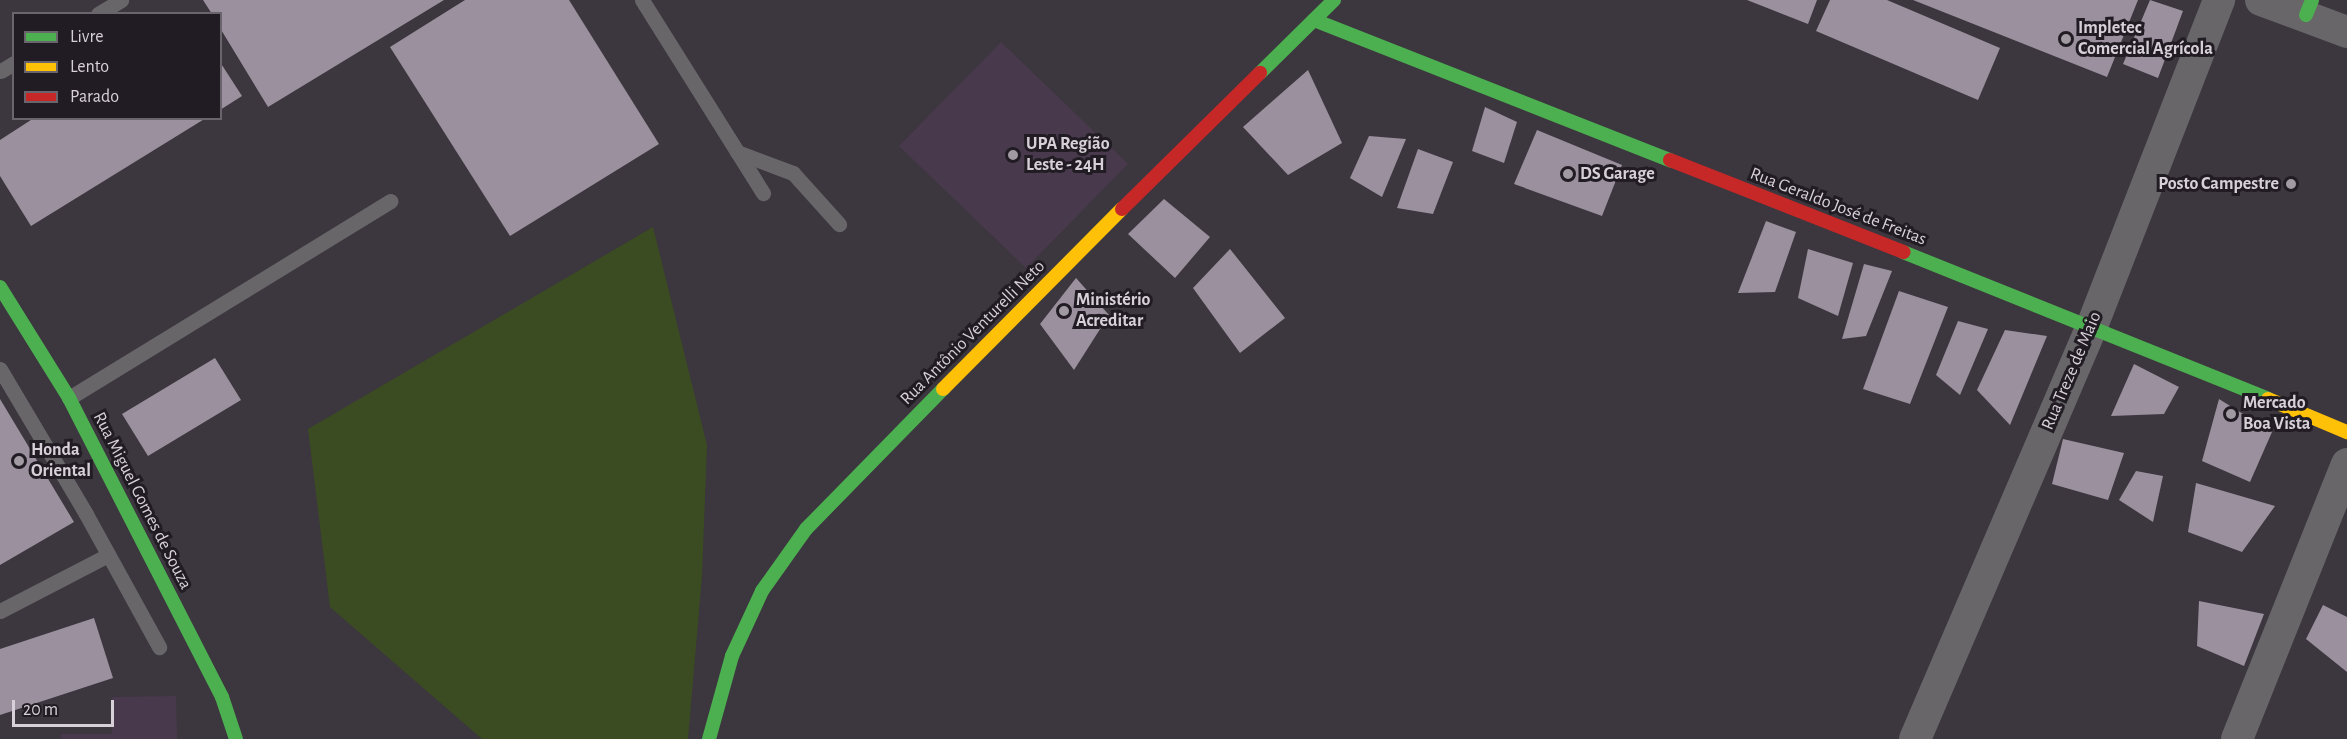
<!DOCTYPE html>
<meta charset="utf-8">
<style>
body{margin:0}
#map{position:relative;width:2347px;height:739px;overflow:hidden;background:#3c363e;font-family:"Alegreya Sans",sans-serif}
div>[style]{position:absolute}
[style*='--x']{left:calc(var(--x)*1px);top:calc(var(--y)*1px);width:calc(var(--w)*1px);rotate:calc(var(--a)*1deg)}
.built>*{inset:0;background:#483a4c}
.green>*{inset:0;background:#3b4c22}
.building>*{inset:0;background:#9b919e}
.lane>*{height:15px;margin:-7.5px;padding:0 7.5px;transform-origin:7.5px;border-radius:7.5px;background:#686669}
.street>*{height:32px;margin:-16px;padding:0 16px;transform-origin:16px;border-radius:16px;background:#686669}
.fast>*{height:14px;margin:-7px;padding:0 7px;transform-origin:7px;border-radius:7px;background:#4caf50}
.slow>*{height:14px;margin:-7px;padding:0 7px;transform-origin:7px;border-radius:7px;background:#ffc107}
.jam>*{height:14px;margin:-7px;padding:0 7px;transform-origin:7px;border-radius:7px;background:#c62828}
.dots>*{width:16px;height:16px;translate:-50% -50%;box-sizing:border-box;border:3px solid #211c23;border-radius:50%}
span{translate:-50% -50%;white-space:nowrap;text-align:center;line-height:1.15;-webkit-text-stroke:6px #211c23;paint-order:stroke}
.poi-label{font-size:18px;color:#d7d0d9;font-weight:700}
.left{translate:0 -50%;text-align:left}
.right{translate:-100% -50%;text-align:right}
.street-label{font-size:18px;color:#d7d0d9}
.legend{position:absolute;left:12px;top:12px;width:210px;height:108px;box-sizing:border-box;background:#211c23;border:2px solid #6a646c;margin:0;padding:8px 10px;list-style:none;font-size:18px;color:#d7d0d9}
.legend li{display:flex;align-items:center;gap:12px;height:30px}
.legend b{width:30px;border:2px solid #6a646c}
.scale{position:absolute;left:12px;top:700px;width:102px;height:27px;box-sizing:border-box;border:3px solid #d7d0d9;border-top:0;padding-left:8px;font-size:18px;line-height:21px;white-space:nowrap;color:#d7d0d9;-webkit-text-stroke:4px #211c23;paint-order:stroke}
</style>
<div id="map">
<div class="built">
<div style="clip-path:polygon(1001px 42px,1128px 164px,1026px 268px,899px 146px)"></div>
<div style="clip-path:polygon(176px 696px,177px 739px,61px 739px,61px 734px,112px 734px,112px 697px)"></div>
</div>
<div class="green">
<div style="clip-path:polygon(653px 227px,707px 445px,702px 576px,688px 739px,482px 739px,330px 607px,308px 429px)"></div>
</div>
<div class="building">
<div style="clip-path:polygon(203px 0,444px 0,268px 107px,220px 28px,220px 14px,212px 14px)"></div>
<div style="clip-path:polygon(465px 0,569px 0,659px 144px,510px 236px,390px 47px)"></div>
<div style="clip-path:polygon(1747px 0,1817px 0,1808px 24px)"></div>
<div style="clip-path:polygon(1830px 0,1887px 0,2000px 48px,1978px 100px,1816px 31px)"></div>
<div style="clip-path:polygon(1913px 0,2138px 0,2107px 77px)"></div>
<div style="clip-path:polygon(2150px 0,2183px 11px,2158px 78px,2123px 64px)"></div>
<div style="clip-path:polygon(220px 62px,242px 96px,220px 110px)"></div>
<div style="clip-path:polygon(1308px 70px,1342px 143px,1288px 175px,1243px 127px)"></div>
<div style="clip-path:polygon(1485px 107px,1517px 122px,1504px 163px,1472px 151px)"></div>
<div style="clip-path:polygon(34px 118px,206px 118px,31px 226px,0 176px,0 140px)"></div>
<div style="clip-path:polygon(1537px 130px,1622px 165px,1602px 216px,1514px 184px)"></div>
<div style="clip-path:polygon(1369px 136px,1406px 139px,1382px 197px,1350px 178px)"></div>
<div style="clip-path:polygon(1418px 149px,1453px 162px,1433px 214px,1397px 208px)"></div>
<div style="clip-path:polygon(1164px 199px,1210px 237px,1175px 278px,1128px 234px)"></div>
<div style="clip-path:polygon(1766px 221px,1796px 232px,1775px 292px,1738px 293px)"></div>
<div style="clip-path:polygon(1230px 249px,1285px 318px,1240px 353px,1193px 288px)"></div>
<div style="clip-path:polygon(1808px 249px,1853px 263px,1838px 316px,1798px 298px)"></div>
<div style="clip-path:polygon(1864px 264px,1892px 271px,1866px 336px,1842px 339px)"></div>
<div style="clip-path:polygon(1076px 278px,1109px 315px,1074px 370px,1040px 324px)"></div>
<div style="clip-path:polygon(1899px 291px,1948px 307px,1910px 404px,1863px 389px)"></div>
<div style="clip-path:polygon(1958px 321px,1988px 329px,1960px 395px,1936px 375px)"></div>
<div style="clip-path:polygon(2005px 330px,2047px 336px,2010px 425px,1977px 390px)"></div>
<div style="clip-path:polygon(215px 358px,241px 400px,148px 456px,122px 414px)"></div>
<div style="clip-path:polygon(2134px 364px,2179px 387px,2164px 414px,2111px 416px)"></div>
<div style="clip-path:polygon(0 399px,74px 522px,0 565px)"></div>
<div style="clip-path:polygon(2219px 399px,2272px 432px,2250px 482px,2202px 461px)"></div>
<div style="clip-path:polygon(2063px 439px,2124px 453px,2108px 500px,2052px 484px)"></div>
<div style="clip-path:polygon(2136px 471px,2163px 476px,2153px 522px,2119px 500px)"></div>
<div style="clip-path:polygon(2196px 483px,2275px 506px,2242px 552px,2188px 532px)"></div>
<div style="clip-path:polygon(2199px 601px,2264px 614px,2244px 666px,2197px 646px)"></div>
<div style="clip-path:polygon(2323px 605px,2347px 617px,2347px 672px,2306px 639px)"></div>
<div style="clip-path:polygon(94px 618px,113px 678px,0 715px,0 649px)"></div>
</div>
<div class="lane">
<div style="--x:642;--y:0;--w:228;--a:57.9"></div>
<div style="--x:98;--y:14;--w:27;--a:-31"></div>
<div style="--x:1;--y:71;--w:15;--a:-32"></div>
<div style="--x:737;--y:152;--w:60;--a:20.6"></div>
<div style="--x:793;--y:173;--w:69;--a:48"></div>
<div style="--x:0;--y:369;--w:169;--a:59.3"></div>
<div style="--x:86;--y:514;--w:152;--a:61.2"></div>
<div style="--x:69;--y:398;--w:377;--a:-31.5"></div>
<div style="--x:0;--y:611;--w:122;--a:-27.4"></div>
</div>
<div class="street">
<div style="--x:2261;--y:0;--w:92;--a:20.4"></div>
<div style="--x:1915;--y:739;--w:449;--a:-66.8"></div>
<div style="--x:2092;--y:326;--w:350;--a:-68.7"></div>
<div style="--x:2237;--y:739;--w:296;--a:-68.2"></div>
</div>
<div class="fast">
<div style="--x:2306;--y:15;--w:16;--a:-68"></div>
<div style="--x:1314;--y:20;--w:383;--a:21.5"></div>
<div style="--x:1260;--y:73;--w:104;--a:-44.6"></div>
<div style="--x:1903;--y:252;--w:393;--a:21.9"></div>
<div style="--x:0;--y:287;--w:131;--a:58.1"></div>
<div style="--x:69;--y:398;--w:336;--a:62.9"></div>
<div style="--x:222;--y:697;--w:44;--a:71.6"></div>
<div style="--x:709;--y:739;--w:86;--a:-74.5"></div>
<div style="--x:732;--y:656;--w:72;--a:-65.2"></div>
<div style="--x:762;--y:591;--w:76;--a:-54.6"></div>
<div style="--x:806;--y:529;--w:196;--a:-45.6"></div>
</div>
<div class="slow">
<div style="--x:943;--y:389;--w:254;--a:-45.2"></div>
<div style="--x:2268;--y:399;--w:86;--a:22.7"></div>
</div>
<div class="jam">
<div style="--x:1670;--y:160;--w:251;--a:21.5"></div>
<div style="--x:1122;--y:209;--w:194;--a:-44.6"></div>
</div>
<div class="dots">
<div style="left:2066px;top:39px;background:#a19aa3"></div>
<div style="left:1013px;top:155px;background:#a19aa3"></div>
<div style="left:1568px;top:174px;background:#a19aa3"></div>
<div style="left:2291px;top:184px;background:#a19aa3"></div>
<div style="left:1064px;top:311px;background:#a19aa3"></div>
<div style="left:2231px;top:414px;background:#a19aa3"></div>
<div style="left:19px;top:461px;background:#a19aa3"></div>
</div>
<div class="poi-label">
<span class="left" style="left:2078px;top:39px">Impletec<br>Comercial Agrícola</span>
<span class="left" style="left:1026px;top:155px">UPA Região<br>Leste - 24H</span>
<span class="left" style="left:1580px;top:174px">DS Garage</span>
<span class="right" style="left:2279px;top:184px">Posto Campestre</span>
<span class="left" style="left:1076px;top:311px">Ministério<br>Acreditar</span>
<span class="left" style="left:2243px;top:414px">Mercado<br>Boa Vista</span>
<span class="left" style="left:31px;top:461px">Honda<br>Oriental</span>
</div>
<div class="street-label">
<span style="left:1838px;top:207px;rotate:21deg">Rua Geraldo José de Freitas</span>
<span style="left:973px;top:333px;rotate:-45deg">Rua Antônio Venturelli Neto</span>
<span style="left:2072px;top:371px;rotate:-67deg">Rua Treze de Maio</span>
<span style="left:142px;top:501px;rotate:63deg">Rua Miguel Gomes de Souza</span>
</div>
<ul class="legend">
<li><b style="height:8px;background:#4caf50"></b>Livre</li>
<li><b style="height:8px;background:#ffc107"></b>Lento</li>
<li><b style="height:8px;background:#c62828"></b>Parado</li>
</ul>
<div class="scale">20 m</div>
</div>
